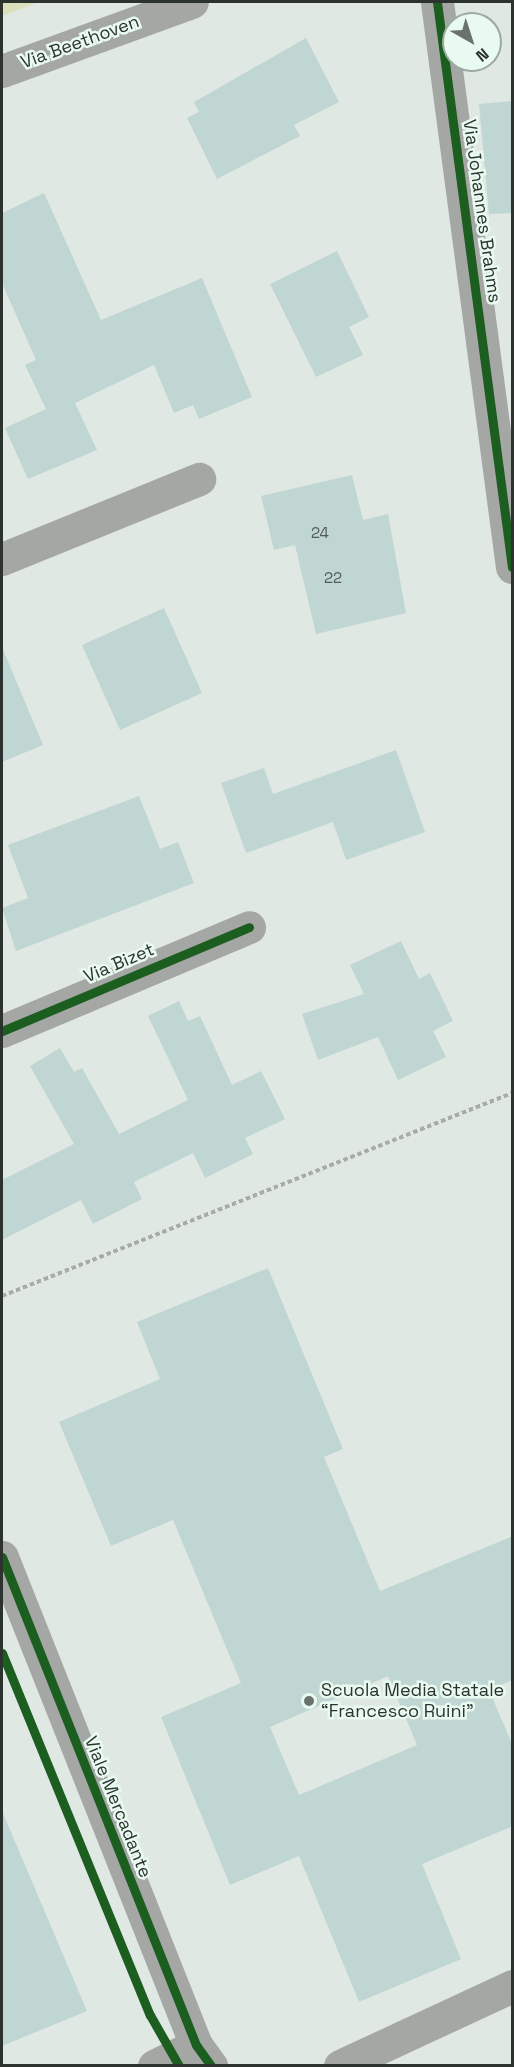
<!DOCTYPE html>
<meta charset="utf-8">
<style>
body{margin:0}
#map{position:relative;width:514px;height:2067px;overflow:hidden;background:#e0e8e4;font-family:"Space Grotesk",sans-serif}
div>[style]{position:absolute}
[style*='--x']{left:calc(var(--x)*1px);top:calc(var(--y)*1px);width:calc(var(--w)*1px);rotate:calc(var(--a)*1deg)}
.green>*{inset:0;background:#dbdfbc}
.building>*{inset:0;background:#c0d6d2}
.path>*{height:4px;margin-top:-2px;transform-origin:0;background:repeating-linear-gradient(90deg,#a8aba8 0 4.5px,transparent 0 7.5px)}
.minor>*{height:33px;margin:-16.5px;padding:0 16.5px;transform-origin:16.5px;border-radius:16.5px;background:#a5a7a5}
.cycleway>*{height:9px;margin:-4.5px;padding:0 4.5px;transform-origin:4.5px;border-radius:4.5px;background:#1b5e20}
.dots>*{width:16px;height:16px;translate:-50% -50%;box-sizing:border-box;border:3px solid #e9faf0;border-radius:50%}
span{translate:-50% -50%;white-space:nowrap;text-align:center;line-height:1.15;-webkit-text-stroke:5px #e9faf0;paint-order:stroke}
.number-label{font-size:15px;color:#515c58}
.number-label span{-webkit-text-stroke-width:0}
.street-label{font-size:18px;color:#2c332f}
.poi-label{font-size:18px;color:#2c332f}
.left{translate:0 -50%;text-align:left}
.frame{position:absolute;inset:0;border:3px solid #2c332f;pointer-events:none}
.north{position:absolute;left:442px;top:12px;width:60px;height:60px;box-sizing:border-box;background:#e9faf0;border:2px solid #9daaa3;border-radius:50%;rotate:141deg;font-size:16px;font-weight:700;line-height:24px;text-align:center;color:#2c332f}
.north::after{content:'';display:block;margin:auto;width:21px;height:27px;background:#6b726e;clip-path:polygon(50% 0,100% 100%,50% 72%,0 100%)}
</style>
<div id="map">
<div class="green">
<div style="clip-path:polygon(2px 2px,39px 2px,2px 16px)"></div>
</div>
<div class="building">
<div style="clip-path:polygon(306px 38px,339px 102px,294px 125px,300px 136px,217px 179px,187px 118px,199px 112px,194px 102px)"></div>
<div style="clip-path:polygon(513px 101px,513px 213px,489px 214px,479px 104px)"></div>
<div style="clip-path:polygon(44px 193px,101px 320px,202px 278px,252px 397px,199px 419px,193px 405px,174px 413px,154px 365px,75px 403px,97px 450px,28px 479px,5px 428px,46px 409px,25px 365px,36px 360px,2px 283px,2px 213px)"></div>
<div style="clip-path:polygon(337px 251px,369px 317px,349px 327px,363px 355px,316px 377px,270px 284px)"></div>
<div style="clip-path:polygon(352px 475px,363px 520px,388px 514px,406px 613px,316px 634px,295px 545px,274px 550px,261px 496px)"></div>
<div style="clip-path:polygon(164px 608px,202px 693px,120px 730px,82px 645px)"></div>
<div style="clip-path:polygon(2px 647px,43px 745px,2px 762px)"></div>
<div style="clip-path:polygon(396px 750px,425px 832px,346px 860px,333px 822px,246px 853px,221px 783px,264px 768px,273px 794px)"></div>
<div style="clip-path:polygon(139px 796px,160px 849px,178px 842px,194px 883px,16px 951px,2px 908px,28px 898px,8px 845px)"></div>
<div style="clip-path:polygon(401px 941px,419px 979px,430px 973px,453px 1021px,433px 1031px,446px 1057px,398px 1080px,378px 1037px,318px 1060px,302px 1014px,364px 994px,350px 965px)"></div>
<div style="clip-path:polygon(179px 1001px,188px 1021px,200px 1016px,232px 1085px,261px 1071px,285px 1119px,245px 1138px,253px 1154px,205px 1178px,193px 1153px,134px 1182px,142px 1199px,93px 1224px,81px 1200px,2px 1240px,2px 1180px,74px 1144px,30px 1066px,60px 1048px,74px 1072px,82px 1068px,119px 1134px,188px 1100px,148px 1016px)"></div>
<div style="clip-path:polygon(evenodd,268px 1268px,343px 1449px,324px 1457px,380px 1591px,513px 1536px,513px 1680px,489px 1690px,513px 1746px,513px 1826px,422px 1864px,461px 1959px,359px 2002px,299px 1856px,230px 1885px,161px 1717px,241px 1683px,173px 1520px,111px 1546px,59px 1422px,160px 1379px,137px 1322px,268px 1268px,388px 1676px,417px 1745px,299px 1795px,270px 1727px,388px 1676px)"></div>
<div style="clip-path:polygon(2px 1811px,87px 2011px,2px 2046px)"></div>
</div>
<div class="path">
<div style="--x:2;--y:1296;--w:549;--a:-21.7"></div>
</div>
<div class="minor">
<div style="--x:437;--y:2;--w:570;--a:82.44"></div>
<div style="--x:2;--y:71;--w:202;--a:-20"></div>
<div style="--x:2;--y:559;--w:213;--a:-22.1"></div>
<div style="--x:2;--y:1031;--w:268;--a:-22.8"></div>
<div style="--x:2;--y:1557;--w:525;--a:68.32"></div>
<div style="--x:196;--y:2045;--w:26;--a:54"></div>
<div style="--x:154;--y:2066;--w:47;--a:-26.6"></div>
<div style="--x:340;--y:2066;--w:190;--a:-24.9"></div>
</div>
<div class="cycleway">
<div style="--x:437;--y:2;--w:570;--a:82.44"></div>
<div style="--x:2;--y:1031;--w:268;--a:-22.8"></div>
<div style="--x:2;--y:1557;--w:525;--a:68.32"></div>
<div style="--x:196;--y:2045;--w:26;--a:54"></div>
<div style="--x:2;--y:1653;--w:391;--a:67.8"></div>
<div style="--x:150;--y:2015;--w:59;--a:60.4"></div>
</div>
<div class="dots">
<div style="left:309px;top:1701px;background:#6b726e"></div>
</div>
<div class="number-label">
<span style="left:320px;top:533px">24</span>
<span style="left:333px;top:578px">22</span>
</div>
<div class="street-label">
<span style="left:80px;top:42px;rotate:-20deg">Via Beethoven</span>
<span style="left:482px;top:211px;rotate:82deg">Via Johannes Brahms</span>
<span style="left:119px;top:963px;rotate:-23deg">Via Bizet</span>
<span style="left:118px;top:1807px;rotate:68deg">Viale Mercadante</span>
</div>
<div class="poi-label">
<span class="left" style="left:321px;top:1701px">Scuola Media Statale<br>“Francesco Ruini”</span>
</div>
<div class="frame"></div>
<div class="north">N</div>
</div>
